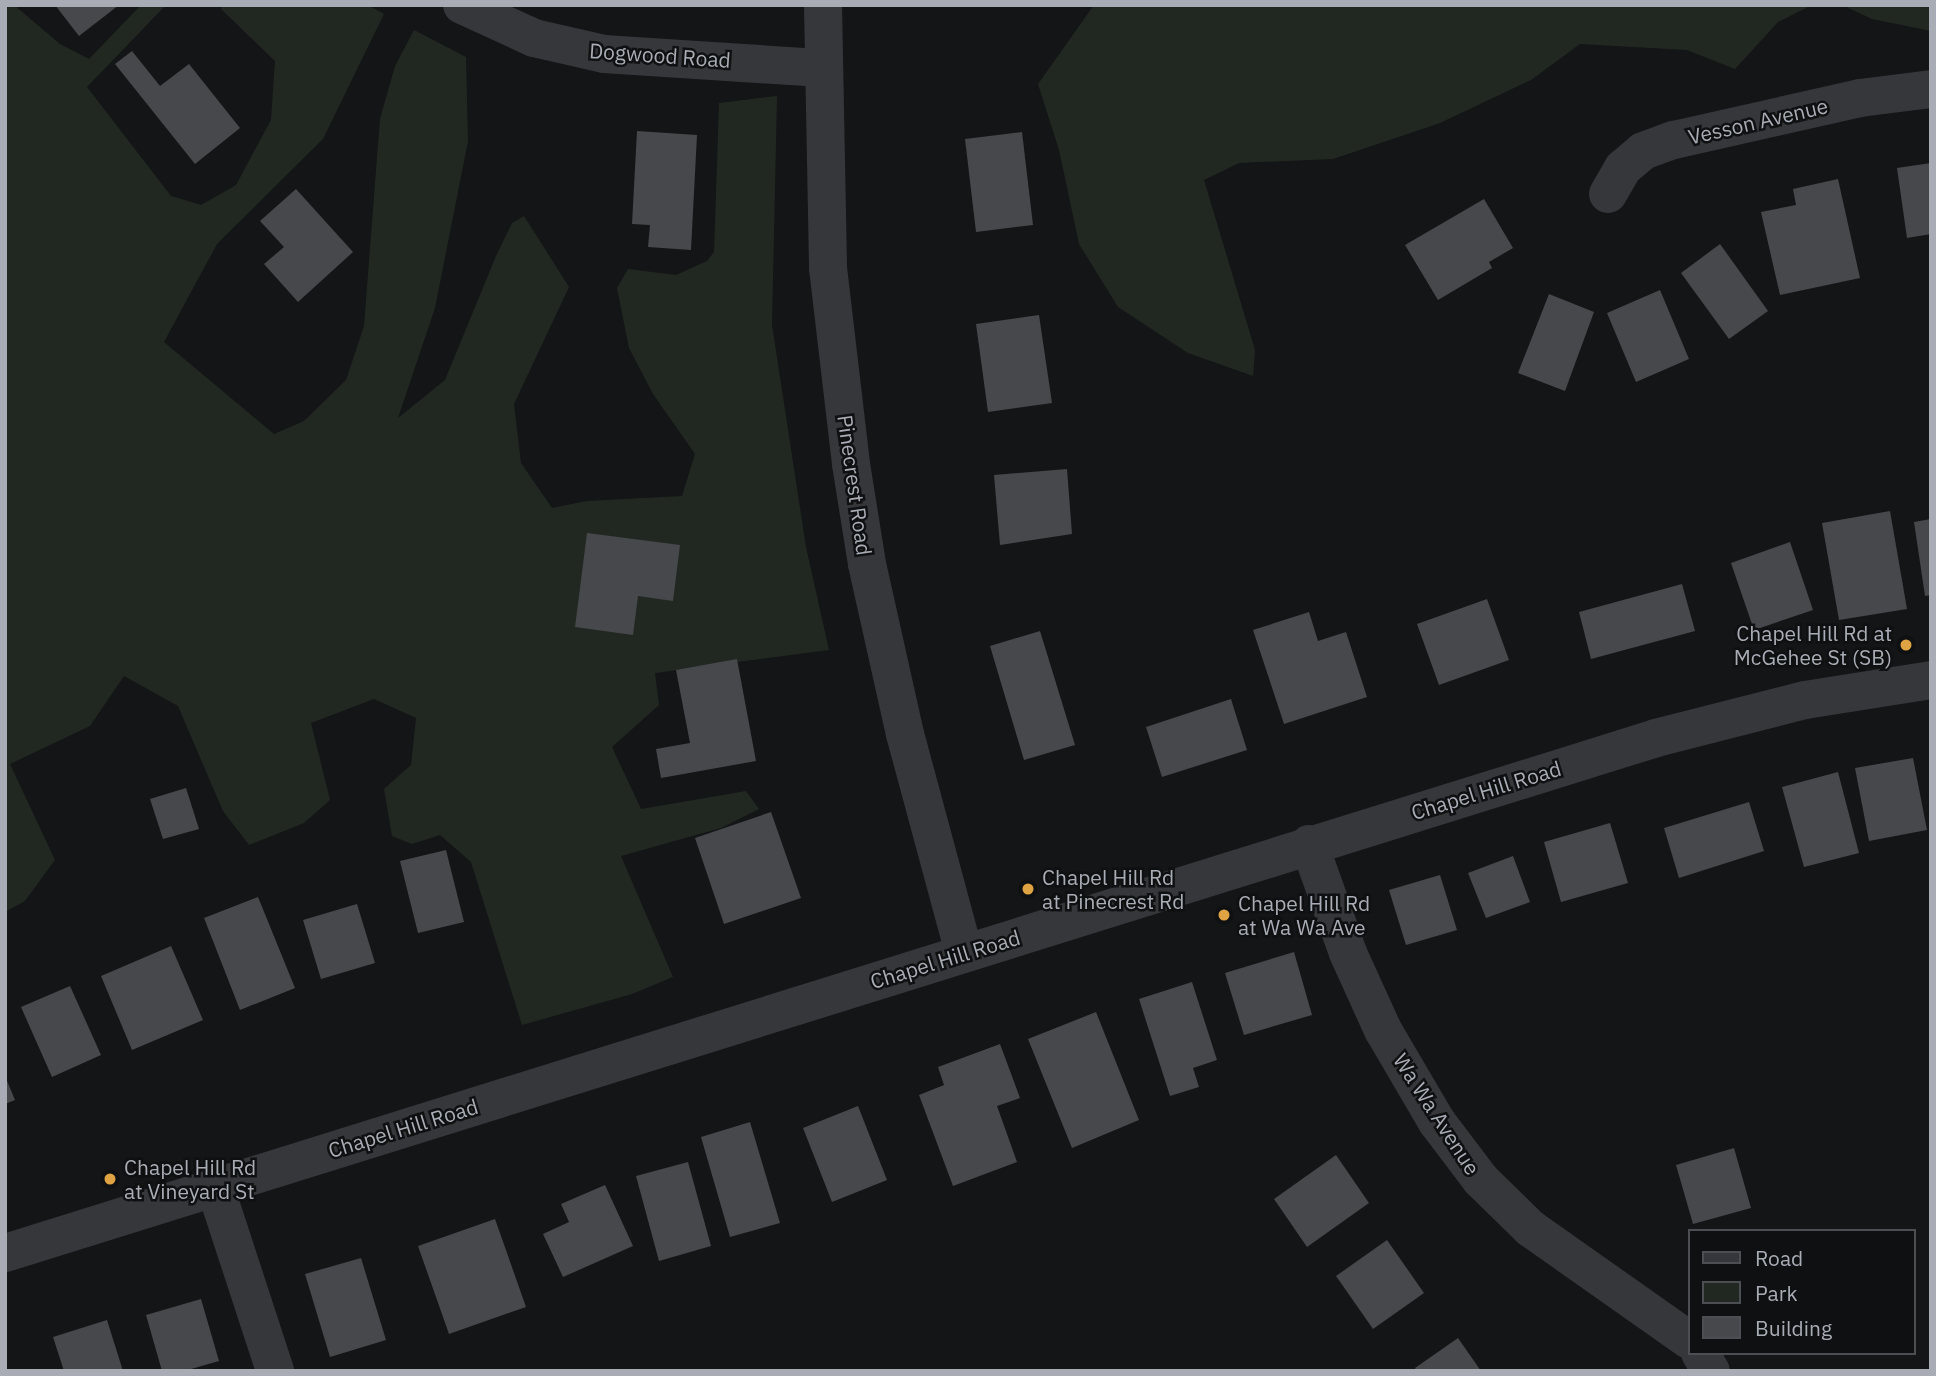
<!DOCTYPE html>
<style>
body{margin:0}
#map{position:relative;width:1936px;height:1376px;overflow:hidden;background:#141516;font-family:"IBM Plex Sans",sans-serif}
div>[style]{position:absolute}
[style*='--x']{left:calc(var(--x)*1px);top:calc(var(--y)*1px);width:calc(var(--w)*1px);rotate:calc(var(--a)*1deg)}
.green>*{inset:0;background:#212822}
.building>*{inset:0;background:#47484b}
.minor>*{height:38px;margin:-19px;padding:0 19px;transform-origin:19px;border-radius:19px;background:#36373b}
.tertiary>*{height:38px;margin:-19px;padding:0 19px;transform-origin:19px;border-radius:19px;background:#36373b}
.dots>*{width:19px;height:19px;translate:-50% -50%;box-sizing:border-box;border:4px solid #0f1011;border-radius:50%}
span{translate:-50% -50%;white-space:nowrap;text-align:center;line-height:1.15;-webkit-text-stroke:5px #0f1011;paint-order:stroke}
.street-label{font-size:21px;color:#a8acb5}
.poi-label{font-size:21px;color:#a8acb5}
.right{translate:-100% -50%;text-align:right}
.left{translate:0 -50%;text-align:left}
.frame{position:absolute;inset:0;border:7px solid #a8acb5;pointer-events:none}
.legend{position:absolute;left:1688px;top:1229px;width:228px;height:126px;box-sizing:border-box;background:#0f1011;border:2px solid #4c4e53;margin:0;padding:9px 12px;list-style:none;font-size:21px;color:#a8acb5}
.legend li{display:flex;align-items:center;gap:14px;height:35px}
.legend b{width:35px;border:2px solid #4c4e53}
</style>
<div id="map">
<div class="green">
<div style="clip-path:polygon(5px 5px,14px 5px,60px 44px,89px 59px,141px 5px,166px 5px,87px 87px,171px 196px,201px 205px,236px 185px,271px 120px,275px 61px,221px 9px,223px 5px,368px 5px,384px 14px,323px 139px,217px 244px,164px 342px,274px 434px,304px 421px,346px 380px,364px 326px,380px 119px,395px 66px,414px 30px,466px 57px,468px 141px,435px 308px,398px 418px,445px 380px,496px 256px,512px 223px,524px 216px,569px 287px,514px 404px,521px 463px,552px 508px,587px 501px,682px 496px,695px 454px,653px 394px,629px 348px,617px 288px,628px 269px,676px 275px,707px 261px,714px 252px,719px 103px,777px 96px,772px 325px,806px 547px,829px 650px,655px 673px,659px 705px,612px 747px,641px 809px,746px 791px,759px 809px,721px 828px,621px 856px,673px 977px,632px 994px,522px 1025px,471px 862px,440px 835px,412px 844px,392px 836px,384px 789px,411px 765px,416px 718px,374px 699px,311px 723px,330px 800px,304px 823px,249px 845px,223px 811px,178px 706px,124px 676px,90px 726px,10px 764px,55px 860px,25px 901px,5px 912px)"></div>
<div style="clip-path:polygon(1094px 5px,1812px 5px,1778px 22px,1735px 69px,1687px 50px,1580px 44px,1531px 80px,1440px 123px,1333px 159px,1239px 163px,1204px 180px,1255px 350px,1253px 376px,1188px 353px,1118px 307px,1079px 244px,1059px 150px,1038px 84px)"></div>
<div style="clip-path:polygon(1842px 5px,1931px 5px,1931px 31px,1872px 19px)"></div>
</div>
<div class="building">
<div style="clip-path:polygon(55px 5px,119px 5px,79px 36px)"></div>
<div style="clip-path:polygon(132px 51px,160px 86px,189px 64px,240px 128px,195px 164px,115px 64px)"></div>
<div style="clip-path:polygon(637px 131px,697px 135px,691px 250px,648px 247px,650px 225px,632px 224px)"></div>
<div style="clip-path:polygon(1022px 132px,1033px 225px,976px 232px,965px 139px)"></div>
<div style="clip-path:polygon(1931px 163px,1931px 234px,1907px 238px,1897px 168px)"></div>
<div style="clip-path:polygon(1838px 179px,1860px 278px,1780px 295px,1761px 212px,1796px 205px,1793px 189px)"></div>
<div style="clip-path:polygon(296px 189px,353px 252px,298px 302px,264px 264px,284px 247px,260px 221px)"></div>
<div style="clip-path:polygon(1484px 199px,1513px 248px,1489px 262px,1492px 268px,1438px 300px,1405px 245px)"></div>
<div style="clip-path:polygon(1720px 244px,1768px 311px,1729px 339px,1681px 273px)"></div>
<div style="clip-path:polygon(1660px 290px,1689px 359px,1636px 382px,1607px 313px)"></div>
<div style="clip-path:polygon(1549px 294px,1594px 312px,1565px 391px,1518px 373px)"></div>
<div style="clip-path:polygon(1039px 315px,1052px 403px,988px 412px,976px 324px)"></div>
<div style="clip-path:polygon(1067px 469px,1072px 534px,1000px 545px,994px 475px)"></div>
<div style="clip-path:polygon(1890px 511px,1907px 609px,1839px 620px,1822px 523px)"></div>
<div style="clip-path:polygon(1931px 519px,1931px 595px,1925px 596px,1914px 522px)"></div>
<div style="clip-path:polygon(587px 533px,680px 545px,673px 601px,638px 596px,633px 635px,575px 627px)"></div>
<div style="clip-path:polygon(1790px 542px,1813px 610px,1754px 630px,1731px 563px)"></div>
<div style="clip-path:polygon(1682px 584px,1695px 631px,1591px 659px,1579px 612px)"></div>
<div style="clip-path:polygon(1487px 599px,1509px 660px,1439px 685px,1417px 624px)"></div>
<div style="clip-path:polygon(1309px 612px,1318px 641px,1346px 632px,1367px 697px,1284px 724px,1253px 630px)"></div>
<div style="clip-path:polygon(1040px 631px,1075px 745px,1024px 760px,990px 646px)"></div>
<div style="clip-path:polygon(737px 659px,756px 761px,661px 778px,656px 749px,690px 743px,676px 670px)"></div>
<div style="clip-path:polygon(1231px 699px,1247px 750px,1162px 777px,1146px 727px)"></div>
<div style="clip-path:polygon(1913px 758px,1927px 830px,1869px 841px,1855px 768px)"></div>
<div style="clip-path:polygon(1838px 772px,1859px 853px,1804px 867px,1782px 787px)"></div>
<div style="clip-path:polygon(186px 788px,199px 829px,163px 839px,150px 799px)"></div>
<div style="clip-path:polygon(1749px 802px,1764px 851px,1679px 878px,1664px 828px)"></div>
<div style="clip-path:polygon(771px 812px,801px 898px,724px 924px,695px 838px)"></div>
<div style="clip-path:polygon(1610px 823px,1628px 883px,1561px 902px,1544px 842px)"></div>
<div style="clip-path:polygon(446px 850px,464px 922px,418px 933px,400px 861px)"></div>
<div style="clip-path:polygon(1513px 856px,1530px 902px,1486px 918px,1468px 873px)"></div>
<div style="clip-path:polygon(1440px 875px,1457px 930px,1406px 945px,1389px 890px)"></div>
<div style="clip-path:polygon(258px 897px,295px 988px,240px 1010px,204px 918px)"></div>
<div style="clip-path:polygon(357px 904px,375px 963px,321px 979px,303px 920px)"></div>
<div style="clip-path:polygon(171px 946px,203px 1020px,132px 1050px,101px 976px)"></div>
<div style="clip-path:polygon(1294px 952px,1312px 1015px,1244px 1035px,1225px 973px)"></div>
<div style="clip-path:polygon(1192px 982px,1217px 1060px,1193px 1068px,1199px 1087px,1170px 1096px,1139px 999px)"></div>
<div style="clip-path:polygon(70px 986px,101px 1055px,52px 1077px,21px 1007px)"></div>
<div style="clip-path:polygon(1096px 1012px,1139px 1120px,1072px 1148px,1028px 1039px)"></div>
<div style="clip-path:polygon(1000px 1044px,1020px 1098px,997px 1106px,1017px 1162px,953px 1186px,919px 1095px,944px 1085px,938px 1067px)"></div>
<div style="clip-path:polygon(5px 1076px,15px 1100px,5px 1104px)"></div>
<div style="clip-path:polygon(858px 1106px,887px 1180px,832px 1202px,803px 1128px)"></div>
<div style="clip-path:polygon(750px 1122px,780px 1223px,730px 1237px,701px 1137px)"></div>
<div style="clip-path:polygon(1734px 1148px,1751px 1208px,1693px 1224px,1676px 1165px)"></div>
<div style="clip-path:polygon(1336px 1155px,1369px 1203px,1307px 1247px,1274px 1199px)"></div>
<div style="clip-path:polygon(688px 1162px,711px 1246px,659px 1261px,636px 1176px)"></div>
<div style="clip-path:polygon(605px 1185px,633px 1246px,563px 1277px,543px 1234px,569px 1222px,561px 1204px)"></div>
<div style="clip-path:polygon(495px 1219px,526px 1307px,449px 1334px,418px 1246px)"></div>
<div style="clip-path:polygon(1387px 1240px,1424px 1293px,1373px 1329px,1336px 1276px)"></div>
<div style="clip-path:polygon(361px 1258px,386px 1340px,330px 1357px,305px 1274px)"></div>
<div style="clip-path:polygon(201px 1299px,219px 1361px,184px 1371px,162px 1371px,146px 1315px)"></div>
<div style="clip-path:polygon(107px 1320px,123px 1371px,64px 1371px,53px 1337px)"></div>
<div style="clip-path:polygon(1458px 1338px,1481px 1371px,1417px 1371px,1415px 1368px)"></div>
</div>
<div class="minor">
<div style="--x:462;--y:5;--w:79;--a:24.6"></div>
<div style="--x:534;--y:38;--w:72;--a:12.9"></div>
<div style="--x:604;--y:54;--w:219;--a:3.7"></div>
<div style="--x:823;--y:5;--w:263;--a:88.9"></div>
<div style="--x:828;--y:268;--w:197;--a:83.3"></div>
<div style="--x:851;--y:464;--w:101;--a:80.9"></div>
<div style="--x:867;--y:564;--w:174;--a:77.4"></div>
<div style="--x:905;--y:734;--w:227;--a:74.9"></div>
<div style="--x:1608;--y:194;--w:30;--a:-60"></div>
<div style="--x:1623;--y:168;--w:26;--a:-40"></div>
<div style="--x:1643;--y:151;--w:33;--a:-20"></div>
<div style="--x:1674;--y:140;--w:191;--a:-12.7"></div>
<div style="--x:1860;--y:98;--w:72;--a:-7.2"></div>
<div style="--x:1309;--y:844;--w:116;--a:70.3"></div>
<div style="--x:1348;--y:953;--w:85;--a:65.6"></div>
<div style="--x:1383;--y:1030;--w:107;--a:59.6"></div>
<div style="--x:1437;--y:1122;--w:73;--a:52.8"></div>
<div style="--x:1481;--y:1180;--w:69;--a:44.4"></div>
<div style="--x:1530;--y:1228;--w:194;--a:35.2"></div>
<div style="--x:215;--y:1187;--w:194;--a:71.9"></div>
<div style="--x:1700;--y:1353;--w:21;--a:59"></div>
</div>
<div class="tertiary">
<div style="--x:5;--y:1253;--w:1729;--a:-17.32"></div>
<div style="--x:1656;--y:738;--w:154;--a:-14.3"></div>
<div style="--x:1805;--y:700;--w:128;--a:-9"></div>
</div>
<div class="dots">
<div style="left:1906px;top:645px;background:#dfa343"></div>
<div style="left:1028px;top:889px;background:#dfa343"></div>
<div style="left:1224px;top:915px;background:#dfa343"></div>
<div style="left:110px;top:1179px;background:#dfa343"></div>
</div>
<div class="street-label">
<span style="left:660px;top:55px;rotate:4deg">Dogwood Road</span>
<span style="left:1758px;top:121px;rotate:-13deg">Vesson Avenue</span>
<span style="left:855px;top:485px;rotate:82deg">Pinecrest Road</span>
<span style="left:1486px;top:790px;rotate:-17deg">Chapel Hill Road</span>
<span style="left:945px;top:959px;rotate:-17deg">Chapel Hill Road</span>
<span style="left:1437px;top:1114px;rotate:57deg">Wa Wa Avenue</span>
<span style="left:403px;top:1128px;rotate:-17deg">Chapel Hill Road</span>
</div>
<div class="poi-label">
<span class="right" style="left:1892px;top:645px">Chapel Hill Rd at<br>McGehee St (SB)</span>
<span class="left" style="left:1042px;top:889px">Chapel Hill Rd<br>at Pinecrest Rd</span>
<span class="left" style="left:1238px;top:915px">Chapel Hill Rd<br>at Wa Wa Ave</span>
<span class="left" style="left:124px;top:1179px">Chapel Hill Rd<br>at Vineyard St</span>
</div>
<div class="frame"></div>
<ul class="legend">
<li><b style="height:9px;background:#36373b"></b>Road</li>
<li><b style="height:19px;background:#212822"></b>Park</li>
<li><b style="height:19px;background:#47484b"></b>Building</li>
</ul>
</div>
